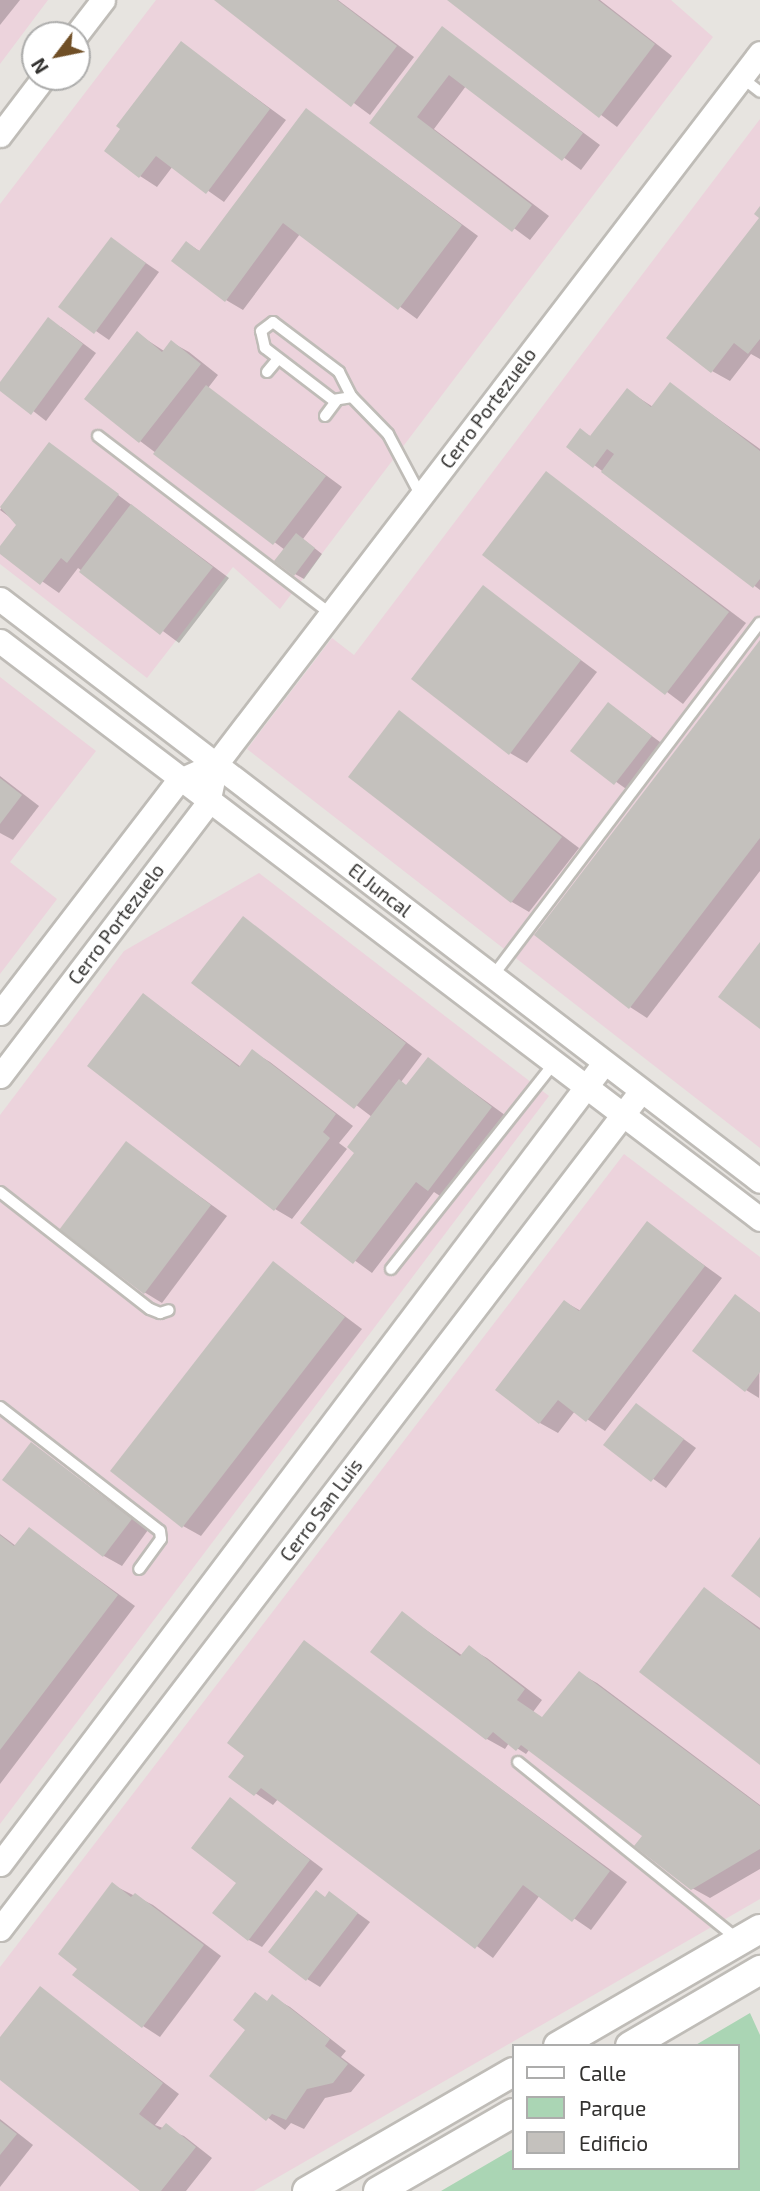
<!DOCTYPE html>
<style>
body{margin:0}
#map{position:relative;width:760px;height:2191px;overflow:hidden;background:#e7e4e0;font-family:"Exo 2",sans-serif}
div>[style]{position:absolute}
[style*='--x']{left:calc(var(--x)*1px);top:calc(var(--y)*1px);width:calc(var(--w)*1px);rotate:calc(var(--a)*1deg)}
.industrial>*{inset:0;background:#ecd3dc}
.green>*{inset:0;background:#aad5b4}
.shadow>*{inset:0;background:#0003}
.building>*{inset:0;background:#c4c1bd}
.roads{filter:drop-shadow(2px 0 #bfbcb7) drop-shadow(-2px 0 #bfbcb7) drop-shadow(0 2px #bfbcb7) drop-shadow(0 -2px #bfbcb7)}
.service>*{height:10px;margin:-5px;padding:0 5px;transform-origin:5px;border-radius:5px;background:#fff}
.minor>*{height:23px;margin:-11.5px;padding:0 11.5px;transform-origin:11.5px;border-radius:11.5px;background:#fff}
.tertiary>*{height:28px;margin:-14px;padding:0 14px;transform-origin:14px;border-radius:14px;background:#fff}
span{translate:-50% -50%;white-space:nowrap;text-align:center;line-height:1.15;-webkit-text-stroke:5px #fff;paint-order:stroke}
.street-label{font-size:19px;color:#32312f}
.legend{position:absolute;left:512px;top:2044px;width:228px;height:126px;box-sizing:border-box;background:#fff;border:2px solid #adadac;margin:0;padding:9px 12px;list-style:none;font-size:21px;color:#32312f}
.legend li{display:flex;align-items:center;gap:14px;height:35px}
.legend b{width:35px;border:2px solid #adadac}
.north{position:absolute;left:21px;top:21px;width:70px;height:70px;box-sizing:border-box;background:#fff;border:2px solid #adadac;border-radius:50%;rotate:238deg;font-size:19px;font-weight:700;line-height:28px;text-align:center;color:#32312f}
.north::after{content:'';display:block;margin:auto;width:24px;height:32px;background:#704f26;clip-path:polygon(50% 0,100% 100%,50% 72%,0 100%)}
</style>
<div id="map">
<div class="industrial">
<div style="clip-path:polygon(0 0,48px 0,0 64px)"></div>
<div style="clip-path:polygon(156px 0,671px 0,713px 37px,280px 609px,233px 567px,147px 678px,0 564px,0 204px)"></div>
<div style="clip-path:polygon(760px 119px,760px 1148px,247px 749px,332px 638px,354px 655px)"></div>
<div style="clip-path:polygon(0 677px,96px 751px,10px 862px,57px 899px,0 974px)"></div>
<div style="clip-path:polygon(259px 873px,549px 1096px,0 1824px,0 1115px,124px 951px)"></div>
<div style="clip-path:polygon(624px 1154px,760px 1257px,760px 1899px,254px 2191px,0 2191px,0 1967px)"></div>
</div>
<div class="green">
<div style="clip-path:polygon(750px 2013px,760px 2035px,760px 2191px,441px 2191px,513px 2149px,513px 2168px,737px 2168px,737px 2046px,694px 2046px)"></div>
</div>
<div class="shadow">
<div style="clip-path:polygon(0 0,20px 0,0 25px)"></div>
<div style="clip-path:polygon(216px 0,338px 0,414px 57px,370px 115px)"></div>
<div style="clip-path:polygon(449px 0,600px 0,672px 56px,617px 127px)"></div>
<div style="clip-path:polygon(442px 28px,600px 145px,581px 170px,466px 86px,434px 129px,549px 216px,530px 240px,371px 122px)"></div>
<div style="clip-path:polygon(181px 43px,286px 120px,224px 202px,173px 166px,157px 187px,140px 176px)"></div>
<div style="clip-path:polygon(307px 110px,478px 236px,417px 319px,300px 234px,243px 310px,226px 300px,187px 243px,201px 252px)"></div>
<div style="clip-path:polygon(760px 219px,760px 359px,751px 354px,730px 381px,712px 371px)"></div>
<div style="clip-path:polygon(111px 239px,159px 272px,109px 340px,61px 307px)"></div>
<div style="clip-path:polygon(61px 327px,96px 353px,46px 421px,0 385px)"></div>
<div style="clip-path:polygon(138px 334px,164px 351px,171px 342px,189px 352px,218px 375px,208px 388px,342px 487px,303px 539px,322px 554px,304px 579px,295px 574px,285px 550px,140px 441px)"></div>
<div style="clip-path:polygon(670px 384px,760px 449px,760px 590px,569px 446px,581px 431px,592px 437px,627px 390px,653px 407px)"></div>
<div style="clip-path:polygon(50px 444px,229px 578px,179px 643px,78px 568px,59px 593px,0 552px,19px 524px,0 510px)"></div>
<div style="clip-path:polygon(547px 473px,746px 623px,683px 704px,485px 555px)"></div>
<div style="clip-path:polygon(483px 587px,597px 672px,527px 763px,510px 753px)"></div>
<div style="clip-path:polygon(760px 643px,760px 871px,647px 1018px,630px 1007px)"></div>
<div style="clip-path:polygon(609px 704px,664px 745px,629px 791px,573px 751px)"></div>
<div style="clip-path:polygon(399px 712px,579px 848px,529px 912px,512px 902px)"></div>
<div style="clip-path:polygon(0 776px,39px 806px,13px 840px,0 833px)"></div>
<div style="clip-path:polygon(243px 918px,422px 1054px,401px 1082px,407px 1086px,428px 1059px,509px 1118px,446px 1200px,434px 1192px,372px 1273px,302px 1222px,356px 1152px,372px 1117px,194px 982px)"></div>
<div style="clip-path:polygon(144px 995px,241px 1067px,253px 1052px,270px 1062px,353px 1126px,339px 1143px,347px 1149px,292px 1219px,275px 1209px)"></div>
<div style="clip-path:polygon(126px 1143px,227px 1216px,162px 1303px,144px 1292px)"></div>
<div style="clip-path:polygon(647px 1224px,722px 1278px,605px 1431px,575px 1411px,558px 1433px,540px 1423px,565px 1302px,581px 1311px)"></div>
<div style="clip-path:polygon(274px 1263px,362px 1329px,201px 1536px,183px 1526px)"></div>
<div style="clip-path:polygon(736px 1296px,760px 1313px,759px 1398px,746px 1390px)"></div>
<div style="clip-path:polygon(637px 1405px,696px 1448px,666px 1488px,606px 1445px)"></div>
<div style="clip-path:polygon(31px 1444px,148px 1530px,122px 1566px,104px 1556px)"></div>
<div style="clip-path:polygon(29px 1529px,135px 1606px,0 1784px,0 1534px,16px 1546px)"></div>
<div style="clip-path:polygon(705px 1589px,760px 1628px,760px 1763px)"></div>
<div style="clip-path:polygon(402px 1613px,463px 1656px,469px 1648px,487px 1658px,542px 1700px,533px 1712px,543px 1719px,579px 1673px,597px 1683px,760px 1805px,760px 1869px,710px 1898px,692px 1888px,645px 1836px,529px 1750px,526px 1754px,509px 1743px,505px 1749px,487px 1739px,373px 1651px)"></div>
<div style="clip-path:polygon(304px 1643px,627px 1882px,591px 1930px,540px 1895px,493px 1958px,278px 1799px,273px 1805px,231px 1777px,247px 1755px)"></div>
<div style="clip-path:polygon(230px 1799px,323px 1869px,262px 1947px,249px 1940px)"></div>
<div style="clip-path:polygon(113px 1885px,153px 1905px,221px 1956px,160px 2037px,143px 2026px)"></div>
<div style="clip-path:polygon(330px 1893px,370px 1922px,320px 1987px,307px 1979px)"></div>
<div style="clip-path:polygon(41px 1989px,179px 2094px,155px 2125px,184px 2136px,212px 2158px,186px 2191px,143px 2191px,0 2078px,0 2040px)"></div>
<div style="clip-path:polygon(255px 1994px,268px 2002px,272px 1997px,290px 2007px,346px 2051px,341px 2057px,365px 2075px,351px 2092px,325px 2098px,304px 2129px,291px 2123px,285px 2130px,211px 2076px,247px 2029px)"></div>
<div style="clip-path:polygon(0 2119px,33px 2145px,0 2187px)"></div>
</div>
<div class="building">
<div style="clip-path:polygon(214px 0,337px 0,397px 46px,351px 107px)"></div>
<div style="clip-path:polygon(447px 0,598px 0,655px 44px,599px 118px)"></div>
<div style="clip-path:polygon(442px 26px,583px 133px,562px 161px,449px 75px,417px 117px,532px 205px,512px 232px,369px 123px)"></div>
<div style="clip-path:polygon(181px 41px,270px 109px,206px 194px,156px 156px,139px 178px,104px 151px,120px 129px,116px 126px)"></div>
<div style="clip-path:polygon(306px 108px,462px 225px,398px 310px,283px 223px,225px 302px,171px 261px,186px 241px,199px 251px)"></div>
<div style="clip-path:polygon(760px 206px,760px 339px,748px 354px,734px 343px,711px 373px,666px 338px,759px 218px,754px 214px)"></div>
<div style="clip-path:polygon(111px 237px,146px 263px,94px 334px,58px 307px)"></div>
<div style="clip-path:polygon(48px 317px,83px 344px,31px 415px,0 391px,0 382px)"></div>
<div style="clip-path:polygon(137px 331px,162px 352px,171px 340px,201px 364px,139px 443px,84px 399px)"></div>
<div style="clip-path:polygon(670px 382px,760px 451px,760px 579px,753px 588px,601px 472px,614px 454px,607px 449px,593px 468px,566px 447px,580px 428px,590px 436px,627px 388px,651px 407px)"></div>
<div style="clip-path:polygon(206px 385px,326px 476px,273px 545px,153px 454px)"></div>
<div style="clip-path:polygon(49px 442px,119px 494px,67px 563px,61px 558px,40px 585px,0 554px,0 546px,16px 525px,0 507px)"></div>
<div style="clip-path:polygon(546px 471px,729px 612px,665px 695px,482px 555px)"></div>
<div style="clip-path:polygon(131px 504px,213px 567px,160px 635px,79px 572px)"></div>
<div style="clip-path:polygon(296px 533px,315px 548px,294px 576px,274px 561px)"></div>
<div style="clip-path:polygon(483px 585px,581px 660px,509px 755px,411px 679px)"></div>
<div style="clip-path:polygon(760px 640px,760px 838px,629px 1009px,534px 935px)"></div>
<div style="clip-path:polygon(608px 702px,652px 736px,614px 785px,570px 751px)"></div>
<div style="clip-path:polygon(399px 710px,562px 837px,511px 903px,348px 777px)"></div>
<div style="clip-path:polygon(0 778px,22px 795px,0 824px)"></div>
<div style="clip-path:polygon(243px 916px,406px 1043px,354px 1109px,191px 983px)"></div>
<div style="clip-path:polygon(760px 942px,760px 1029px,718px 997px)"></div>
<div style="clip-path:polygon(143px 993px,239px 1067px,252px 1049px,336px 1114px,323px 1132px,330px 1138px,274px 1211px,87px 1066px)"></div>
<div style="clip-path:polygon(428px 1057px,492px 1107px,428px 1191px,416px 1182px,353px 1264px,300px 1223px,354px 1153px,347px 1147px,399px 1079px,406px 1085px)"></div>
<div style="clip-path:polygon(126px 1141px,211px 1205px,144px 1294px,59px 1230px)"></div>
<div style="clip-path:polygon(647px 1221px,705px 1266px,586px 1422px,558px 1400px,539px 1424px,495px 1390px,564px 1300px,579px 1311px)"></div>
<div style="clip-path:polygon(273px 1261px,345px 1317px,182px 1528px,110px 1471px)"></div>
<div style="clip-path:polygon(735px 1294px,760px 1313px,760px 1372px,745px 1392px,692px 1351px)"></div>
<div style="clip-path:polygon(636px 1403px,684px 1439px,651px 1482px,603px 1445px)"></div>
<div style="clip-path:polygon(31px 1442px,132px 1519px,103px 1557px,2px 1480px)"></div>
<div style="clip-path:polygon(29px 1527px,118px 1595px,0 1750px,0 1535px,14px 1546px)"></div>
<div style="clip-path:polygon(760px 1537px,760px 1598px,731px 1576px)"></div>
<div style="clip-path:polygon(704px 1587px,760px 1630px,760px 1765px,639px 1672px)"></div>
<div style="clip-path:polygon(402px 1611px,460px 1656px,469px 1645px,525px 1689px,517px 1700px,542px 1717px,579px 1671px,760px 1806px,760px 1849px,691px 1890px,634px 1846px,642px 1836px,521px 1745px,516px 1751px,493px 1732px,486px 1740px,370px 1652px)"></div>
<div style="clip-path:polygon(304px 1640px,610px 1871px,572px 1922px,523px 1885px,475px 1949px,261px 1788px,254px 1796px,228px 1777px,244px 1756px,227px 1743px)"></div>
<div style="clip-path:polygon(230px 1797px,310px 1860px,248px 1941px,212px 1913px,236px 1883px,191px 1848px)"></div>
<div style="clip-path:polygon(112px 1882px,131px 1897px,135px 1893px,204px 1945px,142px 2028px,72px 1975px,77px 1969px,58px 1954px)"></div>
<div style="clip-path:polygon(316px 1890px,325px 1897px,329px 1891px,358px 1913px,306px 1981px,268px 1952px)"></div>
<div style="clip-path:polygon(40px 1986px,163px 2083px,139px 2114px,160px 2130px,166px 2123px,196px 2147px,161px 2191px,140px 2191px,0 2080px,0 2037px)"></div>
<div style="clip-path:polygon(255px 1992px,267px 2001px,272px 1994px,330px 2039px,325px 2046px,348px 2064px,333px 2083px,307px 2089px,286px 2120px,272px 2114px,266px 2121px,209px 2076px,245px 2030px,233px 2020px)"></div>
<div style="clip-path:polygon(0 2121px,17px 2134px,0 2155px)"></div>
</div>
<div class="roads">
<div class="service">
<div style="--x:741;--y:77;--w:24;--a:38"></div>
<div style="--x:267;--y:372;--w:17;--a:-50"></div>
<div style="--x:352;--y:397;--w:19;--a:171"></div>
<div style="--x:333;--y:400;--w:86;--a:-142.6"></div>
<div style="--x:265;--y:348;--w:17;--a:-103"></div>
<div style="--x:261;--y:331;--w:15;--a:-37"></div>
<div style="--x:273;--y:322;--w:83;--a:37.1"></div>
<div style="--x:339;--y:372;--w:28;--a:63"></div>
<div style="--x:352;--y:397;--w:52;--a:45.8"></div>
<div style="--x:388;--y:434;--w:70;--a:62"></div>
<div style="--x:325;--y:416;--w:20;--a:-53"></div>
<div style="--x:98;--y:436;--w:293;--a:37.4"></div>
<div style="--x:492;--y:977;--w:444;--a:-52.9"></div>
<div style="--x:0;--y:1192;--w:190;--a:38"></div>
<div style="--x:150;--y:1309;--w:11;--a:22"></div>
<div style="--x:160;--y:1313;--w:9;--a:-18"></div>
<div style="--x:391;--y:1269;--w:264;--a:-51.6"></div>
<div style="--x:0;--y:1407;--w:202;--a:37.8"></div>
<div style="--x:160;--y:1531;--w:8;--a:83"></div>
<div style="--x:161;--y:1539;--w:37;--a:126"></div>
<div style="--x:518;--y:1762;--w:282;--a:38.9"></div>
</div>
<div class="minor">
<div style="--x:76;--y:35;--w:44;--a:-52.4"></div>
<div style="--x:0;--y:135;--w:73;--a:-52.8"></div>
<div style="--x:0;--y:599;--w:957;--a:37.44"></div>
<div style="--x:0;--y:641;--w:955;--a:37.25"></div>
<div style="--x:0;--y:1013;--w:292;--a:-52.5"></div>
<div style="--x:178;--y:781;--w:42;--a:-24.1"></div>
<div style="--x:0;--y:1076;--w:343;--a:-52.7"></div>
<div style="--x:208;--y:803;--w:40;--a:-78"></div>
<div style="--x:216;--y:764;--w:895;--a:-52.58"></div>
<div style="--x:0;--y:1864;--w:1003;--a:-52.98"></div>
<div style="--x:0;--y:1929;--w:1055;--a:-52.59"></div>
</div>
<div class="tertiary">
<div style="--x:558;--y:2046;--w:233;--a:-30.1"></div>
<div style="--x:630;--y:2046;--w:151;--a:-30.3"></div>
<div style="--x:307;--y:2191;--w:238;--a:-30"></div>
<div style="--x:378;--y:2191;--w:156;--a:-30"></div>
</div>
</div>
<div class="street-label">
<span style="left:488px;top:408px;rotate:-53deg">Cerro Portezuelo</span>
<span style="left:380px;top:890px;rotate:38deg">El Juncal</span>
<span style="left:116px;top:924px;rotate:-53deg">Cerro Portezuelo</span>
<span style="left:321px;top:1510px;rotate:-53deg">Cerro San Luis</span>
</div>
<ul class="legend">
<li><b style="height:9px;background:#fff"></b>Calle</li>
<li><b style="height:19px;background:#aad5b4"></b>Parque</li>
<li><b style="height:19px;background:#c4c1bd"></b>Edificio</li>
</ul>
<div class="north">N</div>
</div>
